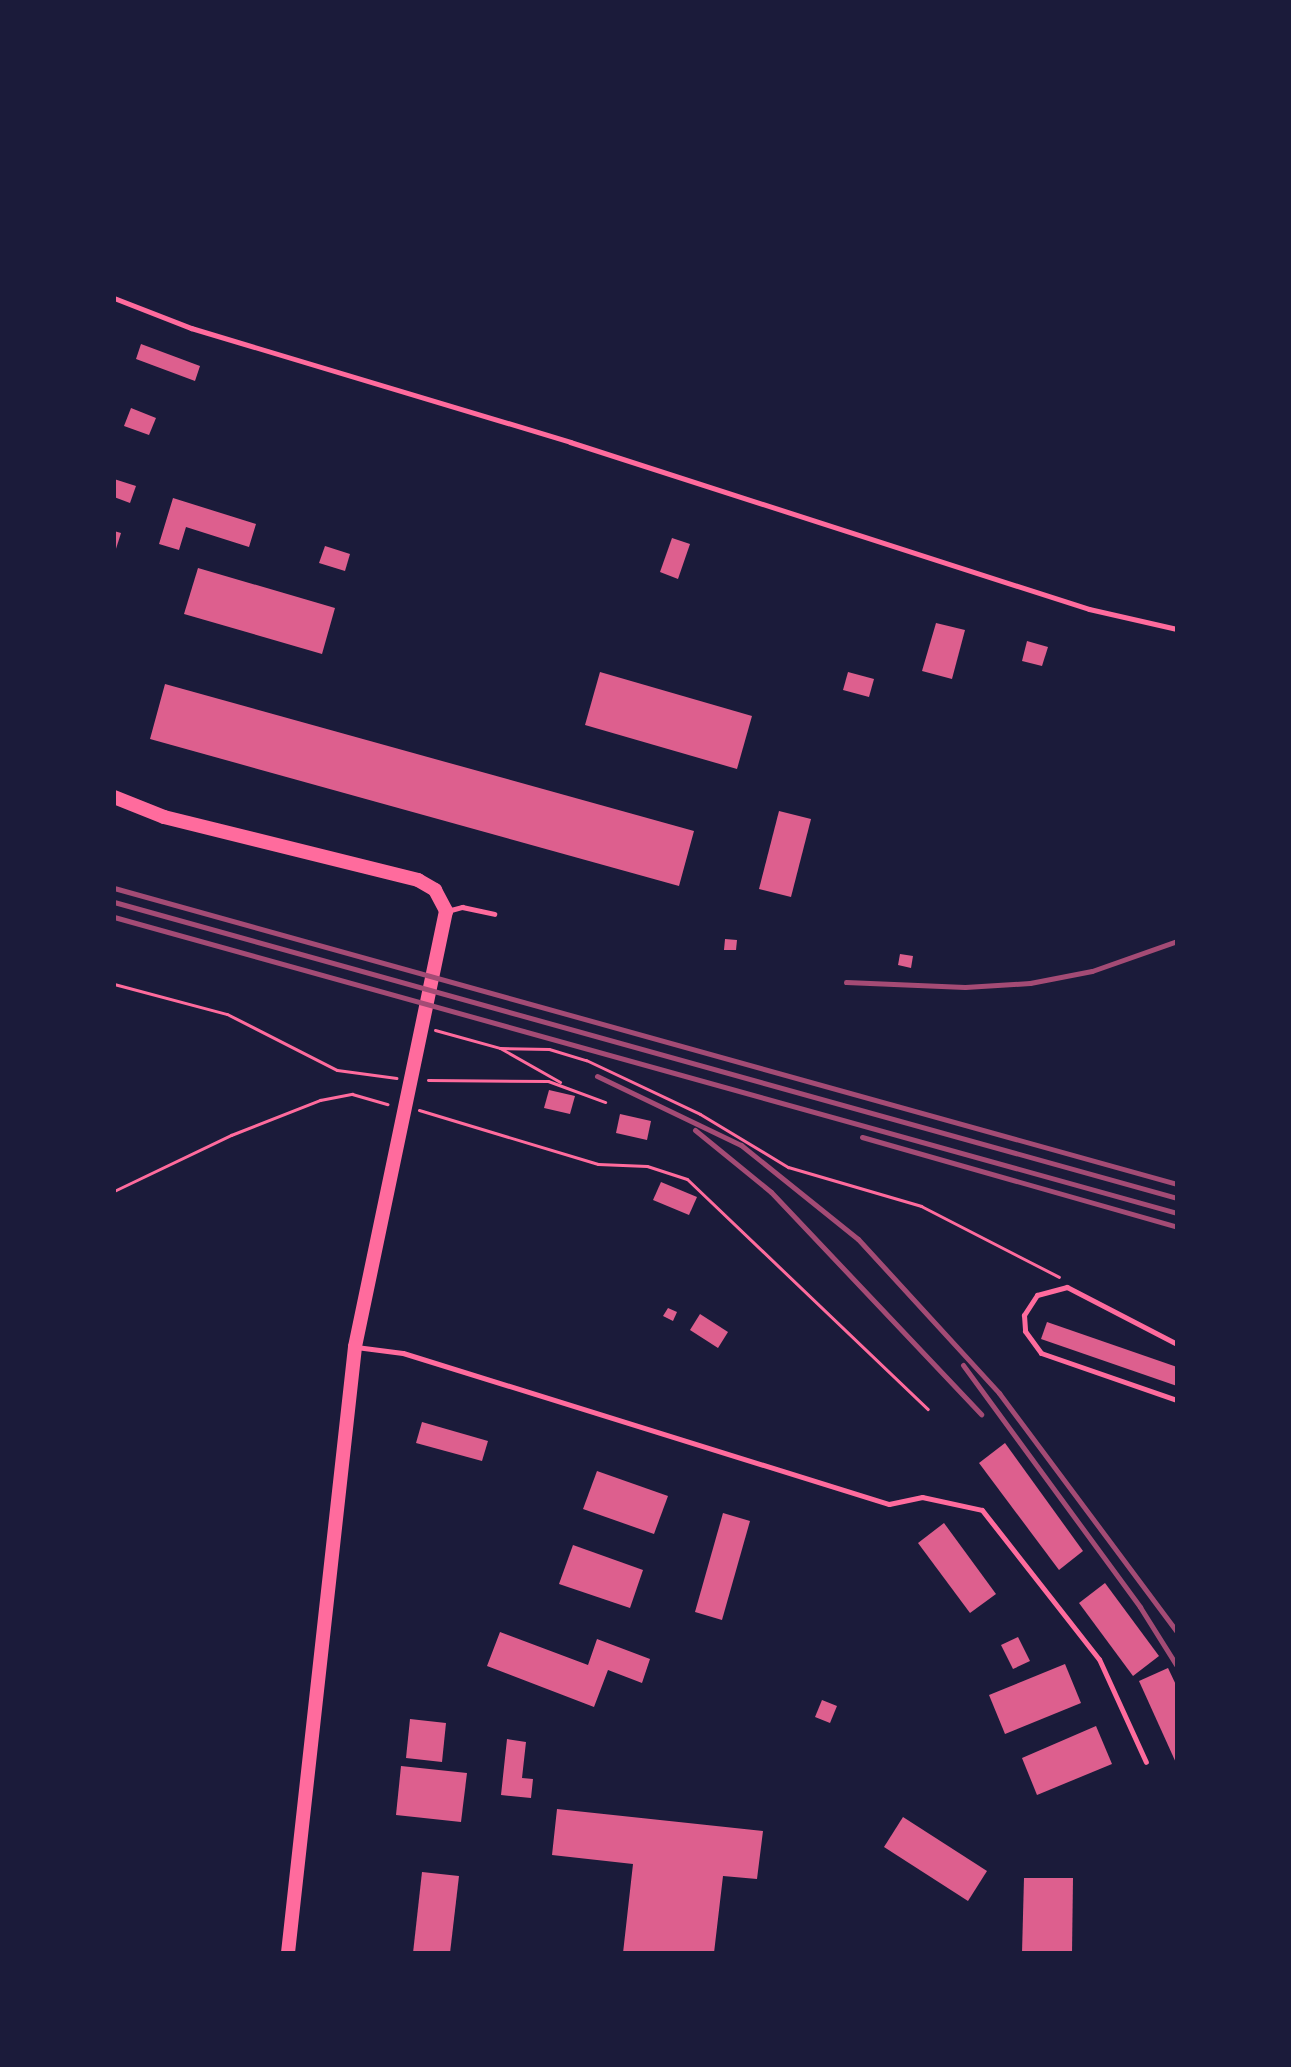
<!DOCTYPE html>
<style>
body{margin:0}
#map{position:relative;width:1291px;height:2067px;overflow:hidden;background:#1b1b3a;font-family:Overpass,sans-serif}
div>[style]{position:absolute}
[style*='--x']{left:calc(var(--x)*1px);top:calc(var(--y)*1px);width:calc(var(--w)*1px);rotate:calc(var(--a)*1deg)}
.building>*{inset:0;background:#dd5f8e}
.path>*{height:3px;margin:-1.5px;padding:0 1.5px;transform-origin:1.5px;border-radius:1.5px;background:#ff6b9d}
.service>*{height:5px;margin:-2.5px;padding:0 2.5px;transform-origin:2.5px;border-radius:2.5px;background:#ff6b9d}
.tertiary>*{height:14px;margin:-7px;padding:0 7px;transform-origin:7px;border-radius:7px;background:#ff6b9d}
.rail>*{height:5px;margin:-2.5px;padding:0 2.5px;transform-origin:2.5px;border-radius:2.5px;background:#a44b75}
span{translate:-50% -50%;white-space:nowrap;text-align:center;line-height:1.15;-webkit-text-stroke:8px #1b1b3a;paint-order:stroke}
.frame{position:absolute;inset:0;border:116px solid #1b1b3a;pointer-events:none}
</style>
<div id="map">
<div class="building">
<div style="clip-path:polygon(141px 344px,200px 366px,195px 381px,136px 359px)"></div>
<div style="clip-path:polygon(131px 408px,156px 418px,149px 435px,124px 426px)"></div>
<div style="clip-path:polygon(114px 479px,136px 486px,130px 503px,114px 497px)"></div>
<div style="clip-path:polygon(173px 498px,256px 524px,249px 547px,186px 527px,179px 550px,159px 544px)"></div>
<div style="clip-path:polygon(114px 531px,121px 533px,115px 552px,114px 552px)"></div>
<div style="clip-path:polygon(672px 538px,690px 544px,678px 579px,660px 572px)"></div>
<div style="clip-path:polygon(325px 546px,350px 554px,345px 571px,319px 563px)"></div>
<div style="clip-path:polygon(198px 568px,335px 608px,322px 654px,184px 614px)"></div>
<div style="clip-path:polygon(936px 623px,965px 630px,952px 679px,922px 671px)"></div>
<div style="clip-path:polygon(1027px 641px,1048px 647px,1042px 666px,1022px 661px)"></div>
<div style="clip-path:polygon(600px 672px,752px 716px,737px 769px,585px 725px)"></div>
<div style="clip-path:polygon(848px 672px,874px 679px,869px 697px,843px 690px)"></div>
<div style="clip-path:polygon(165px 684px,694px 831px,679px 886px,150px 739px)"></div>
<div style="clip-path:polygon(779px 811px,811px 819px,791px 897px,759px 889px)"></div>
<div style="clip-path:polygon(725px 939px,737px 940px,736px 950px,724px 950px)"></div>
<div style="clip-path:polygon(900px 954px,913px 956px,911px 968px,898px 965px)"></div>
<div style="clip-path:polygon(549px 1090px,575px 1096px,570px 1114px,544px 1108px)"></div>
<div style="clip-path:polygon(620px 1114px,651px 1121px,647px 1140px,616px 1133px)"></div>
<div style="clip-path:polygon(661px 1182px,697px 1197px,689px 1215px,653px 1200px)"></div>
<div style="clip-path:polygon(668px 1308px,677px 1312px,673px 1321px,663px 1316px)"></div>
<div style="clip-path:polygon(700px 1314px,728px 1332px,718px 1348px,690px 1330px)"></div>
<div style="clip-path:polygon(1047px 1322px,1177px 1367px,1177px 1386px,1041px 1339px)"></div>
<div style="clip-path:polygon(422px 1422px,488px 1441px,482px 1461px,416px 1443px)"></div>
<div style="clip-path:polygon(1005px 1443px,1083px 1551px,1059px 1570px,979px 1463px)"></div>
<div style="clip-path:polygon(597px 1471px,668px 1496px,654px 1534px,583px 1509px)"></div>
<div style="clip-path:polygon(723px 1513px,750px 1521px,722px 1620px,695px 1612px)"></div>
<div style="clip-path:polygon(944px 1523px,996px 1594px,970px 1613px,918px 1543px)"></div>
<div style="clip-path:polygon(573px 1545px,643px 1570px,630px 1608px,559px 1584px)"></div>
<div style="clip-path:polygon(1105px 1583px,1159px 1656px,1133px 1676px,1079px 1603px)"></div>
<div style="clip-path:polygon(500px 1632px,588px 1665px,597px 1639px,650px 1659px,642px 1683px,608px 1670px,594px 1707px,487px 1666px)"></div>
<div style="clip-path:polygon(1018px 1637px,1030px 1661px,1013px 1669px,1001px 1645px)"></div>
<div style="clip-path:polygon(1065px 1664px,1081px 1703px,1005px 1734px,989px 1695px)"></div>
<div style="clip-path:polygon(1168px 1668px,1177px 1687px,1177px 1765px,1139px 1681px)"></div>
<div style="clip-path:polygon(822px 1700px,837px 1706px,830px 1723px,815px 1717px)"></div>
<div style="clip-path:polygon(410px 1719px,446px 1723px,442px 1762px,406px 1758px)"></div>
<div style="clip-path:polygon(1096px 1726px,1112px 1764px,1037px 1795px,1022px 1758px)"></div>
<div style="clip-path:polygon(507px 1739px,526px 1742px,522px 1778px,533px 1779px,531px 1798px,501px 1795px)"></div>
<div style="clip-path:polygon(401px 1766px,467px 1773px,461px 1822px,396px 1815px)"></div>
<div style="clip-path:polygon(557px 1809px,763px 1831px,757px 1879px,723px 1876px,714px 1953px,623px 1953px,633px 1864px,552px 1855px)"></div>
<div style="clip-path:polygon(903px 1817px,987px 1871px,968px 1901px,884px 1847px)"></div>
<div style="clip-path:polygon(422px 1872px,459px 1876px,450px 1953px,413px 1953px)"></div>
<div style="clip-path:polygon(1024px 1878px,1073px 1878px,1072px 1953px,1022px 1953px)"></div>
</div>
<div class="path">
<div style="--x:114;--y:984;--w:117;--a:14.9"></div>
<div style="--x:227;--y:1014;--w:123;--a:27"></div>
<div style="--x:337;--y:1070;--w:60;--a:7.7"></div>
<div style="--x:435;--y:1030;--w:67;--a:15.5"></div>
<div style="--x:500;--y:1048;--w:69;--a:29.5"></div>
<div style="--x:500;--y:1048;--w:49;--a:1.2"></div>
<div style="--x:549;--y:1049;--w:39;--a:17"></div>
<div style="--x:586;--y:1060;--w:126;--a:25.3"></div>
<div style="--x:700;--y:1114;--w:103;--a:31.1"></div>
<div style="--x:788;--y:1167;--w:139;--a:16.3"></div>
<div style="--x:921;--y:1206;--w:155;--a:27.2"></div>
<div style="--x:428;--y:1080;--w:120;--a:0.5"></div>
<div style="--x:548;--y:1081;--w:61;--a:20.2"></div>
<div style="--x:419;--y:1110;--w:187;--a:16.8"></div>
<div style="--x:598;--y:1164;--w:49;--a:2.3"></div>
<div style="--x:647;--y:1166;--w:42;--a:18"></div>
<div style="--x:687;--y:1179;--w:333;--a:43.7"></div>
<div style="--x:114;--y:1191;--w:130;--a:-25.6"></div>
<div style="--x:231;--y:1135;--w:96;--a:-21.5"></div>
<div style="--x:320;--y:1100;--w:33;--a:-11"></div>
<div style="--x:352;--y:1094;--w:37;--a:16"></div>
</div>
<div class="service">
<div style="--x:114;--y:298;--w:83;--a:21.3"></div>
<div style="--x:191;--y:328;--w:396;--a:16.7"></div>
<div style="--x:570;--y:442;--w:545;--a:17.84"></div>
<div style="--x:1089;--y:609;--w:90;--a:12.8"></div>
<div style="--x:447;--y:911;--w:16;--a:-15"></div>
<div style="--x:462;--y:907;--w:33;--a:12"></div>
<div style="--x:1177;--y:1344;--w:124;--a:-152.6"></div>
<div style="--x:1067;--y:1287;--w:31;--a:165"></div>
<div style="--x:1037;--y:1295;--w:24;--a:123"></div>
<div style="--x:1024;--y:1315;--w:16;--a:86"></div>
<div style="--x:1025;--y:1331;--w:27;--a:54"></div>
<div style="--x:1041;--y:1353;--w:144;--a:19.1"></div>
<div style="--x:356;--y:1347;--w:47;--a:7.3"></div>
<div style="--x:403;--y:1353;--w:509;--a:17.26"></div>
<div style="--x:889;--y:1504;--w:34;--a:-12"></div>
<div style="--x:922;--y:1497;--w:61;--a:12.2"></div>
<div style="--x:982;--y:1510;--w:189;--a:51.9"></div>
<div style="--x:1099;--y:1659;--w:113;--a:65.5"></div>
</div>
<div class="tertiary">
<div style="--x:114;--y:797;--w:54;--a:21.8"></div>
<div style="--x:164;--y:817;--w:262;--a:13.9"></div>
<div style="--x:418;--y:880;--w:20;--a:30"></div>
<div style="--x:435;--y:890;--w:24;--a:62"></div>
<div style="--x:446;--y:911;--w:445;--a:101.8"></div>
<div style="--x:355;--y:1347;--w:610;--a:96.31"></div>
</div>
<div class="rail">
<div style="--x:114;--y:888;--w:1103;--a:15.56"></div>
<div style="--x:114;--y:902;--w:1103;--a:15.56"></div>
<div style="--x:114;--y:917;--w:1103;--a:15.56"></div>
<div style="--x:846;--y:982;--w:119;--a:2.4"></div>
<div style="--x:965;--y:987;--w:65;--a:-3.5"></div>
<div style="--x:1030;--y:983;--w:63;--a:-11"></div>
<div style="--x:1092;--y:971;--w:90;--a:-19.4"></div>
<div style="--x:597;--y:1076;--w:160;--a:25.6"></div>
<div style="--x:741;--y:1145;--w:150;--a:38.8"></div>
<div style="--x:858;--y:1239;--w:209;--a:47.5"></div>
<div style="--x:999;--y:1393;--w:298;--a:53.3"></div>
<div style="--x:695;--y:1130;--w:98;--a:39.2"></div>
<div style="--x:771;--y:1192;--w:306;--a:46.6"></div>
<div style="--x:862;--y:1137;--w:328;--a:15.9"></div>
<div style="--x:963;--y:1365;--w:300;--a:53.8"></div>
<div style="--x:1140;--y:1607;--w:70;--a:57.9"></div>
</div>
<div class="frame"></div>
</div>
